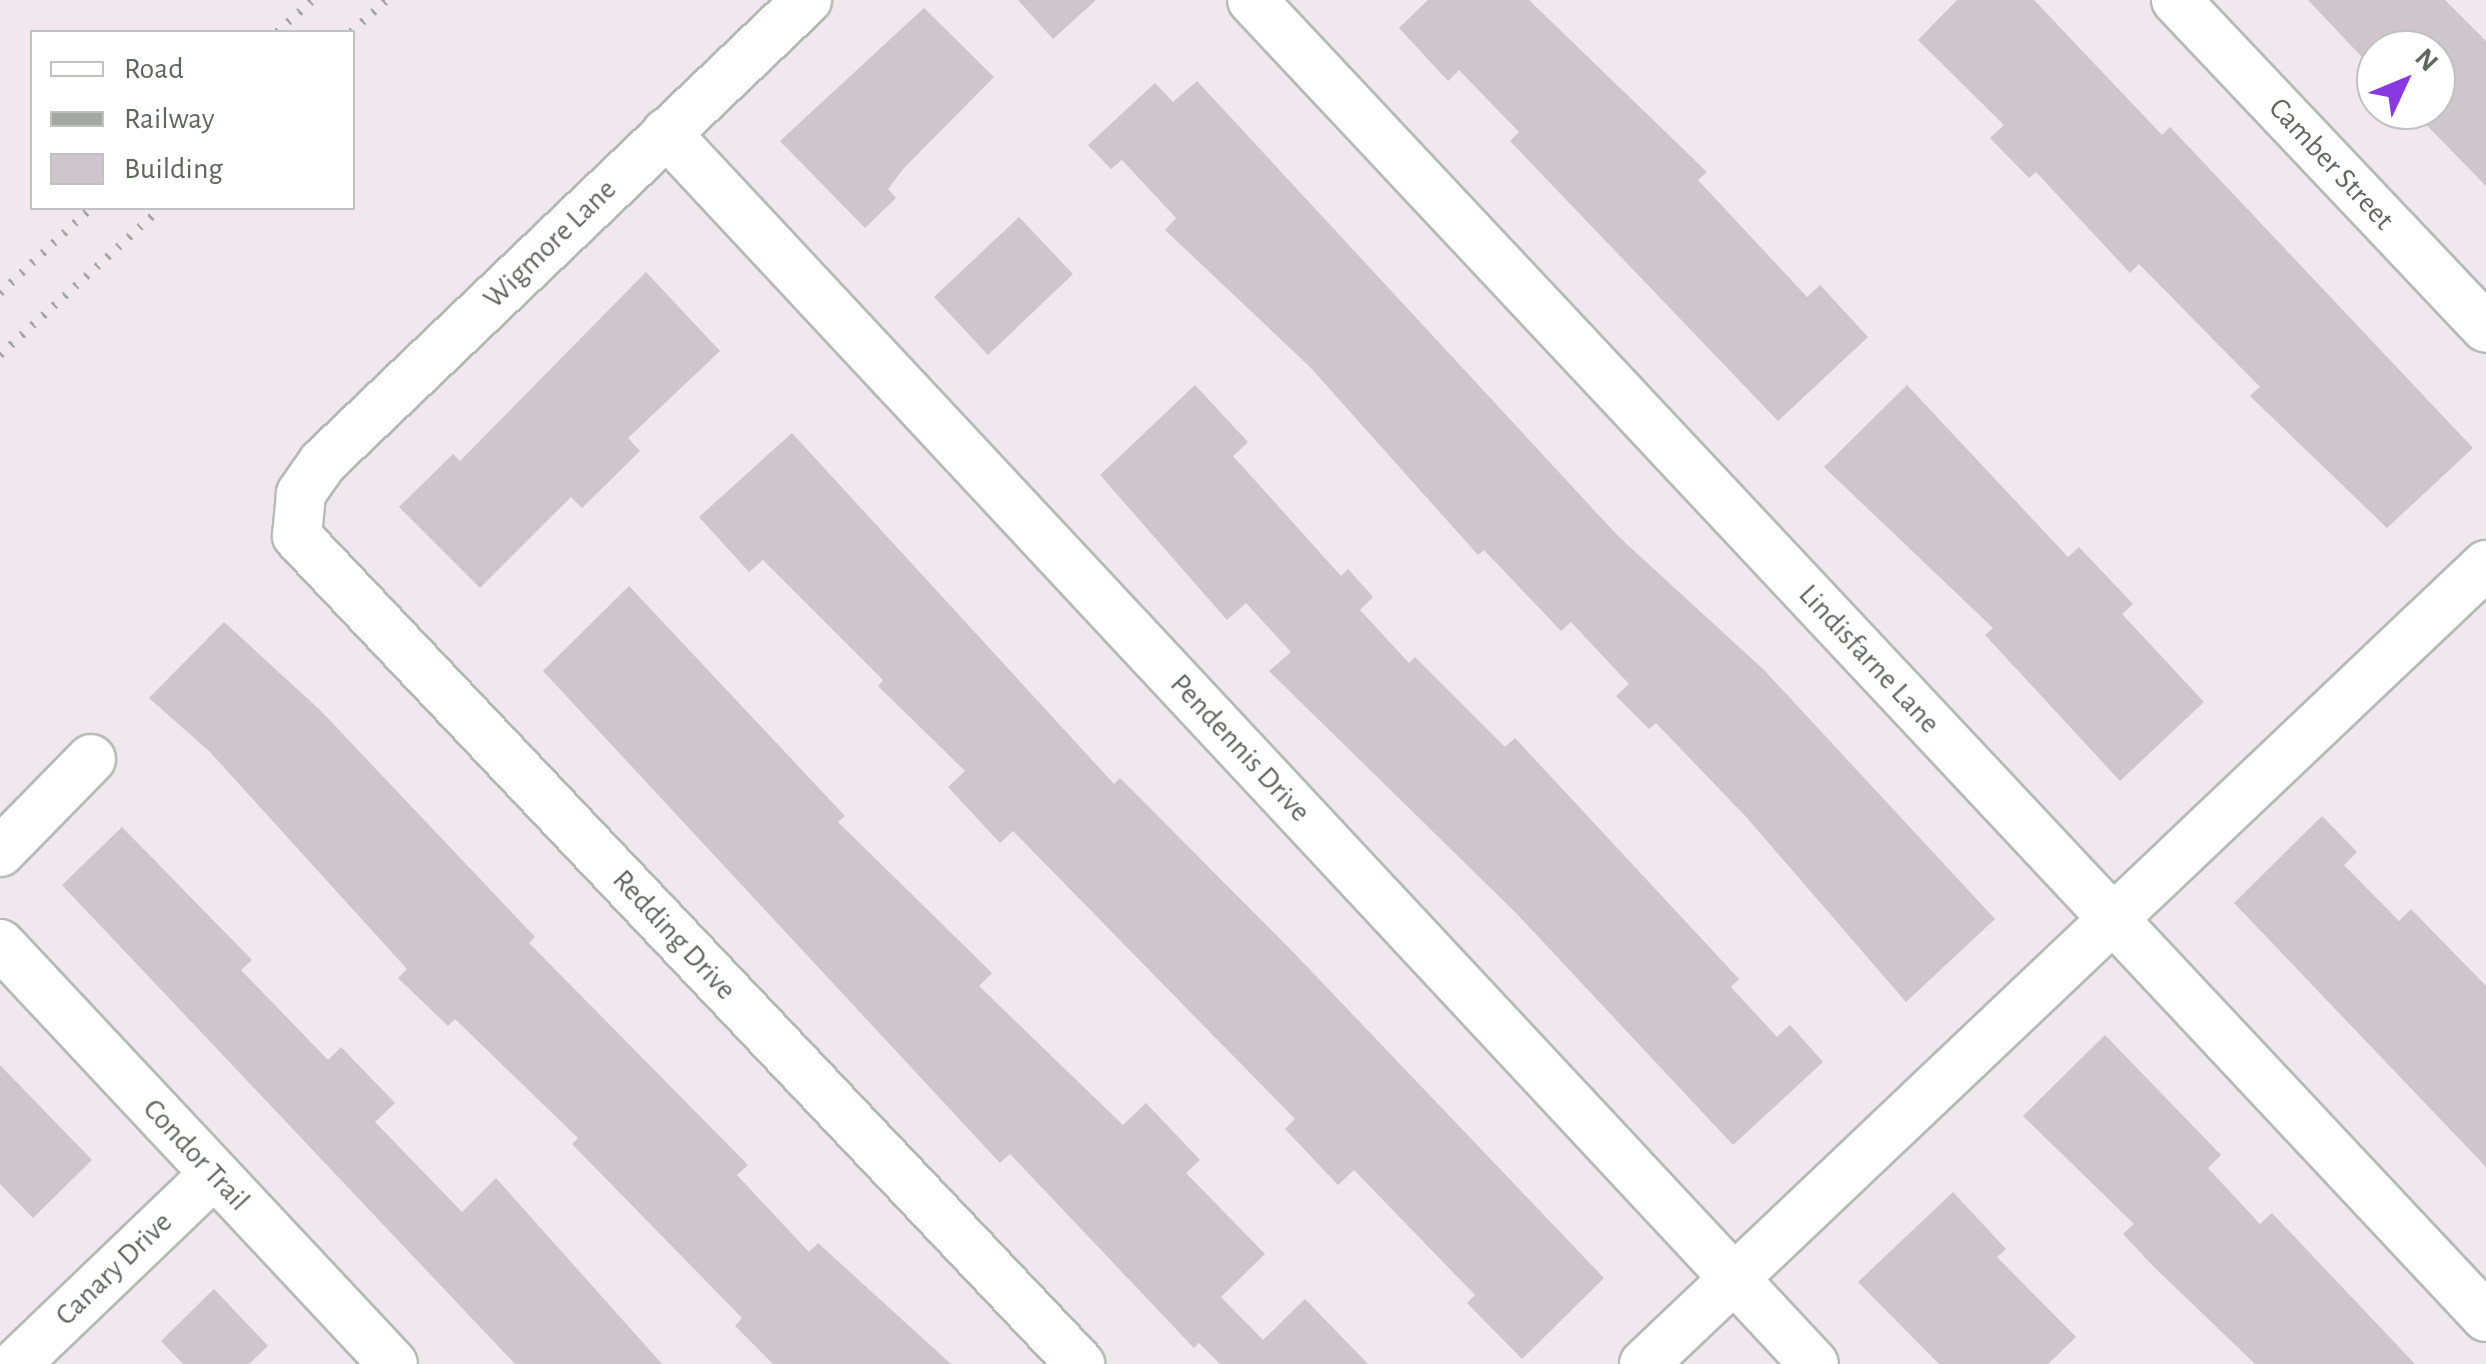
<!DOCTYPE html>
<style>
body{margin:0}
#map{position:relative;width:2486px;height:1364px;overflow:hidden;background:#f0e7ef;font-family:"Alegreya Sans",sans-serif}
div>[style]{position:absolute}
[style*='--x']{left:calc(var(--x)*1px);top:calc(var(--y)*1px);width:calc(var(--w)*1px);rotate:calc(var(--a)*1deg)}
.building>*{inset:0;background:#cec5cd}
.roads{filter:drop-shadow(2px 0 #b4bbb5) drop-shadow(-2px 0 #b4bbb5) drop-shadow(0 2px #b4bbb5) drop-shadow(0 -2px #b4bbb5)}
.minor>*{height:48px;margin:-24px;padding:0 24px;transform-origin:24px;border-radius:24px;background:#fff}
.rail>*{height:8px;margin-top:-4px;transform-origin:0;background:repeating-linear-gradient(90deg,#a4a7a4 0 2.5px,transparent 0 14.5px)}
span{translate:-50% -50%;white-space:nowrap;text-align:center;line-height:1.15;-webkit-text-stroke:10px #fff;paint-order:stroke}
.street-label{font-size:30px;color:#5f675f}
.legend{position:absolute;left:30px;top:30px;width:325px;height:180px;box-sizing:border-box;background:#fff;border:2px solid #bfc2bf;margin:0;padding:12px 18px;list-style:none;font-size:30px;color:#5f675f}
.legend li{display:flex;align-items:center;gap:20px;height:50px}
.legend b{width:50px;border:2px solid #bfc2bf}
.north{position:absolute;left:2356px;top:30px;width:100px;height:100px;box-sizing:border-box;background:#fff;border:2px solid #bfc2bf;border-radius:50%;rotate:46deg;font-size:28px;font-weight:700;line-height:40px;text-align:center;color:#5f675f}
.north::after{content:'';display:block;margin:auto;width:35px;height:45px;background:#8939e4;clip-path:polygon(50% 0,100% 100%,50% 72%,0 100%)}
</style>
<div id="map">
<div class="building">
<div style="clip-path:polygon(1018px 0,1096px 0,1053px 39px)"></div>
<div style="clip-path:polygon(1428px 0,1529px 0,1707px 172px,1698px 180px,1807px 297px,1820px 285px,1868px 337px,1778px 421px,1510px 141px,1519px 132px,1459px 70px,1448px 81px,1399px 28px)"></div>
<div style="clip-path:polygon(1957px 0,2034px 0,2162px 135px,2170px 127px,2473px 448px,2387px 528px,2250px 396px,2260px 387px,2139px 264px,2130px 273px,2036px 172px,2029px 178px,1990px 138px,2004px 125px,1918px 40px)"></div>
<div style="clip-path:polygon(2308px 0,2445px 0,2486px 41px,2486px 186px,2412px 110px,2436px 110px,2436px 50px,2376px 50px,2376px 72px)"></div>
<div style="clip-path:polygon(924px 8px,994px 77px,904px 168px,888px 189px,896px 198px,865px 228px,780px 141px)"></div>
<div style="clip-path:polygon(1197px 81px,1618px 536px,1764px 670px,1995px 919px,1906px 1002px,1747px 818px,1656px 723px,1649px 729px,1616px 696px,1629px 684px,1571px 622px,1561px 631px,1484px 550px,1478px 555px,1310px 367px,1165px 230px,1176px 218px,1122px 160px,1111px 169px,1088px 145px,1155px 83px,1173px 102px)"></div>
<div style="clip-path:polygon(1019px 217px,1073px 274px,988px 355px,934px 297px)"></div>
<div style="clip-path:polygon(646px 272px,720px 351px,628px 438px,640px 451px,582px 508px,571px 497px,480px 588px,399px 507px,453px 454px,460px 461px)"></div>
<div style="clip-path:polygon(1195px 385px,1248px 442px,1233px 456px,1341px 576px,1348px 569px,1373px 597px,1360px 610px,1409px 663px,1415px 657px,1505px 747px,1515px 738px,1739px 979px,1731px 987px,1777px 1037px,1790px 1025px,1823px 1062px,1733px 1145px,1517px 914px,1269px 671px,1291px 652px,1246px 603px,1227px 620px,1100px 475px)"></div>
<div style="clip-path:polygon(1907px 385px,2068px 557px,2079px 547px,2133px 604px,2122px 614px,2204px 702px,2120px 781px,1985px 635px,1993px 628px,1824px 467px)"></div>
<div style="clip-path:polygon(792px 433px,1114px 784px,1120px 778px,1294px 953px,1604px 1278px,1522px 1359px,1467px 1303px,1475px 1295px,1354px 1170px,1338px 1185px,1285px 1129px,1295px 1119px,1013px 831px,1000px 843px,948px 787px,965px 771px,878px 686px,883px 680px,763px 560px,749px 572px,699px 517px)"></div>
<div style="clip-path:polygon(629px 586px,845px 816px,838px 822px,992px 973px,979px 986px,1123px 1125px,1146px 1103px,1200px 1160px,1186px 1173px,1265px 1254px,1221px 1297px,1263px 1340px,1305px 1299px,1368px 1364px,1220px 1364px,1199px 1343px,1194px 1348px,1010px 1154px,1000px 1163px,543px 671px)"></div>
<div style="clip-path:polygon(224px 622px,321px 711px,535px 937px,529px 943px,748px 1165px,737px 1175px,809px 1252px,818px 1243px,951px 1364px,773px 1364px,735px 1326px,742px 1318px,572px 1144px,578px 1138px,455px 1019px,448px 1026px,398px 978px,407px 969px,210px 752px,149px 698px)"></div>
<div style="clip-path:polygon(2322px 816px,2357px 852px,2344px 865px,2399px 921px,2411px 909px,2486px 986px,2486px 1167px,2234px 903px)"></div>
<div style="clip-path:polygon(122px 827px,252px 960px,241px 970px,328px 1060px,341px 1047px,395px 1103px,375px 1122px,462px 1212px,496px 1178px,662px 1364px,515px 1364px,62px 885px)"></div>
<div style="clip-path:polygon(2105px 1035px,2221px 1155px,2208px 1168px,2260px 1224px,2272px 1213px,2415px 1364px,2255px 1364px,2152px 1265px,2123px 1234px,2134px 1224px,2023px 1116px)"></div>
<div style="clip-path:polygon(0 1065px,92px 1160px,33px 1218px,0 1184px)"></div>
<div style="clip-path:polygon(1953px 1192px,2006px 1249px,1997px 1257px,2076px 1337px,2048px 1364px,1939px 1364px,1858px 1282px)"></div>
<div style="clip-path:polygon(214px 1289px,268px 1346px,249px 1364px,183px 1364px,161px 1341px)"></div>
</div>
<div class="roads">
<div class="minor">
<div style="--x:807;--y:0;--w:669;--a:136.33"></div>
<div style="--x:323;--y:462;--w:39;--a:125"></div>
<div style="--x:301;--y:494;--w:42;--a:95.4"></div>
<div style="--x:297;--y:536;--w:1140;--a:46.6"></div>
<div style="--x:1252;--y:0;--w:1805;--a:46.86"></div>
<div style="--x:2176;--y:0;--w:451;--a:46.6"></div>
<div style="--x:666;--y:133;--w:1683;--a:47"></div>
<div style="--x:0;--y:852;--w:130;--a:-45.6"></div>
<div style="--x:0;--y:944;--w:575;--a:46.9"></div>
<div style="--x:16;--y:1364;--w:273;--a:-43.8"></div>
<div style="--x:1644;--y:1364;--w:1161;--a:-43.5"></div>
</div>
</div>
<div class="rail">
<div style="--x:277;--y:32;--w:48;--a:-41.6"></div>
<div style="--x:351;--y:32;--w:48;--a:-41.6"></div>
<div style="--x:0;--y:293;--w:125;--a:-43"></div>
<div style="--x:0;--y:355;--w:218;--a:-42.4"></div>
</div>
<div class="street-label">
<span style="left:2331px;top:164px;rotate:47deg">Camber Street</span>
<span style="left:550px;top:244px;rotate:-44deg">Wigmore Lane</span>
<span style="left:1869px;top:659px;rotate:47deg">Lindisfarne Lane</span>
<span style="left:1240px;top:748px;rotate:47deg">Pendennis Drive</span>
<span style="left:674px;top:935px;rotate:47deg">Redding Drive</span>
<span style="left:196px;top:1155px;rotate:47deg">Condor Trail</span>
<span style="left:114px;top:1269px;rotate:-44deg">Canary Drive</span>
</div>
<ul class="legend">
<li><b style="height:12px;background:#fff"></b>Road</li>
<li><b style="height:12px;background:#a4a7a4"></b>Railway</li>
<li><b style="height:28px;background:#cec5cd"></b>Building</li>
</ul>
<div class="north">N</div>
</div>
